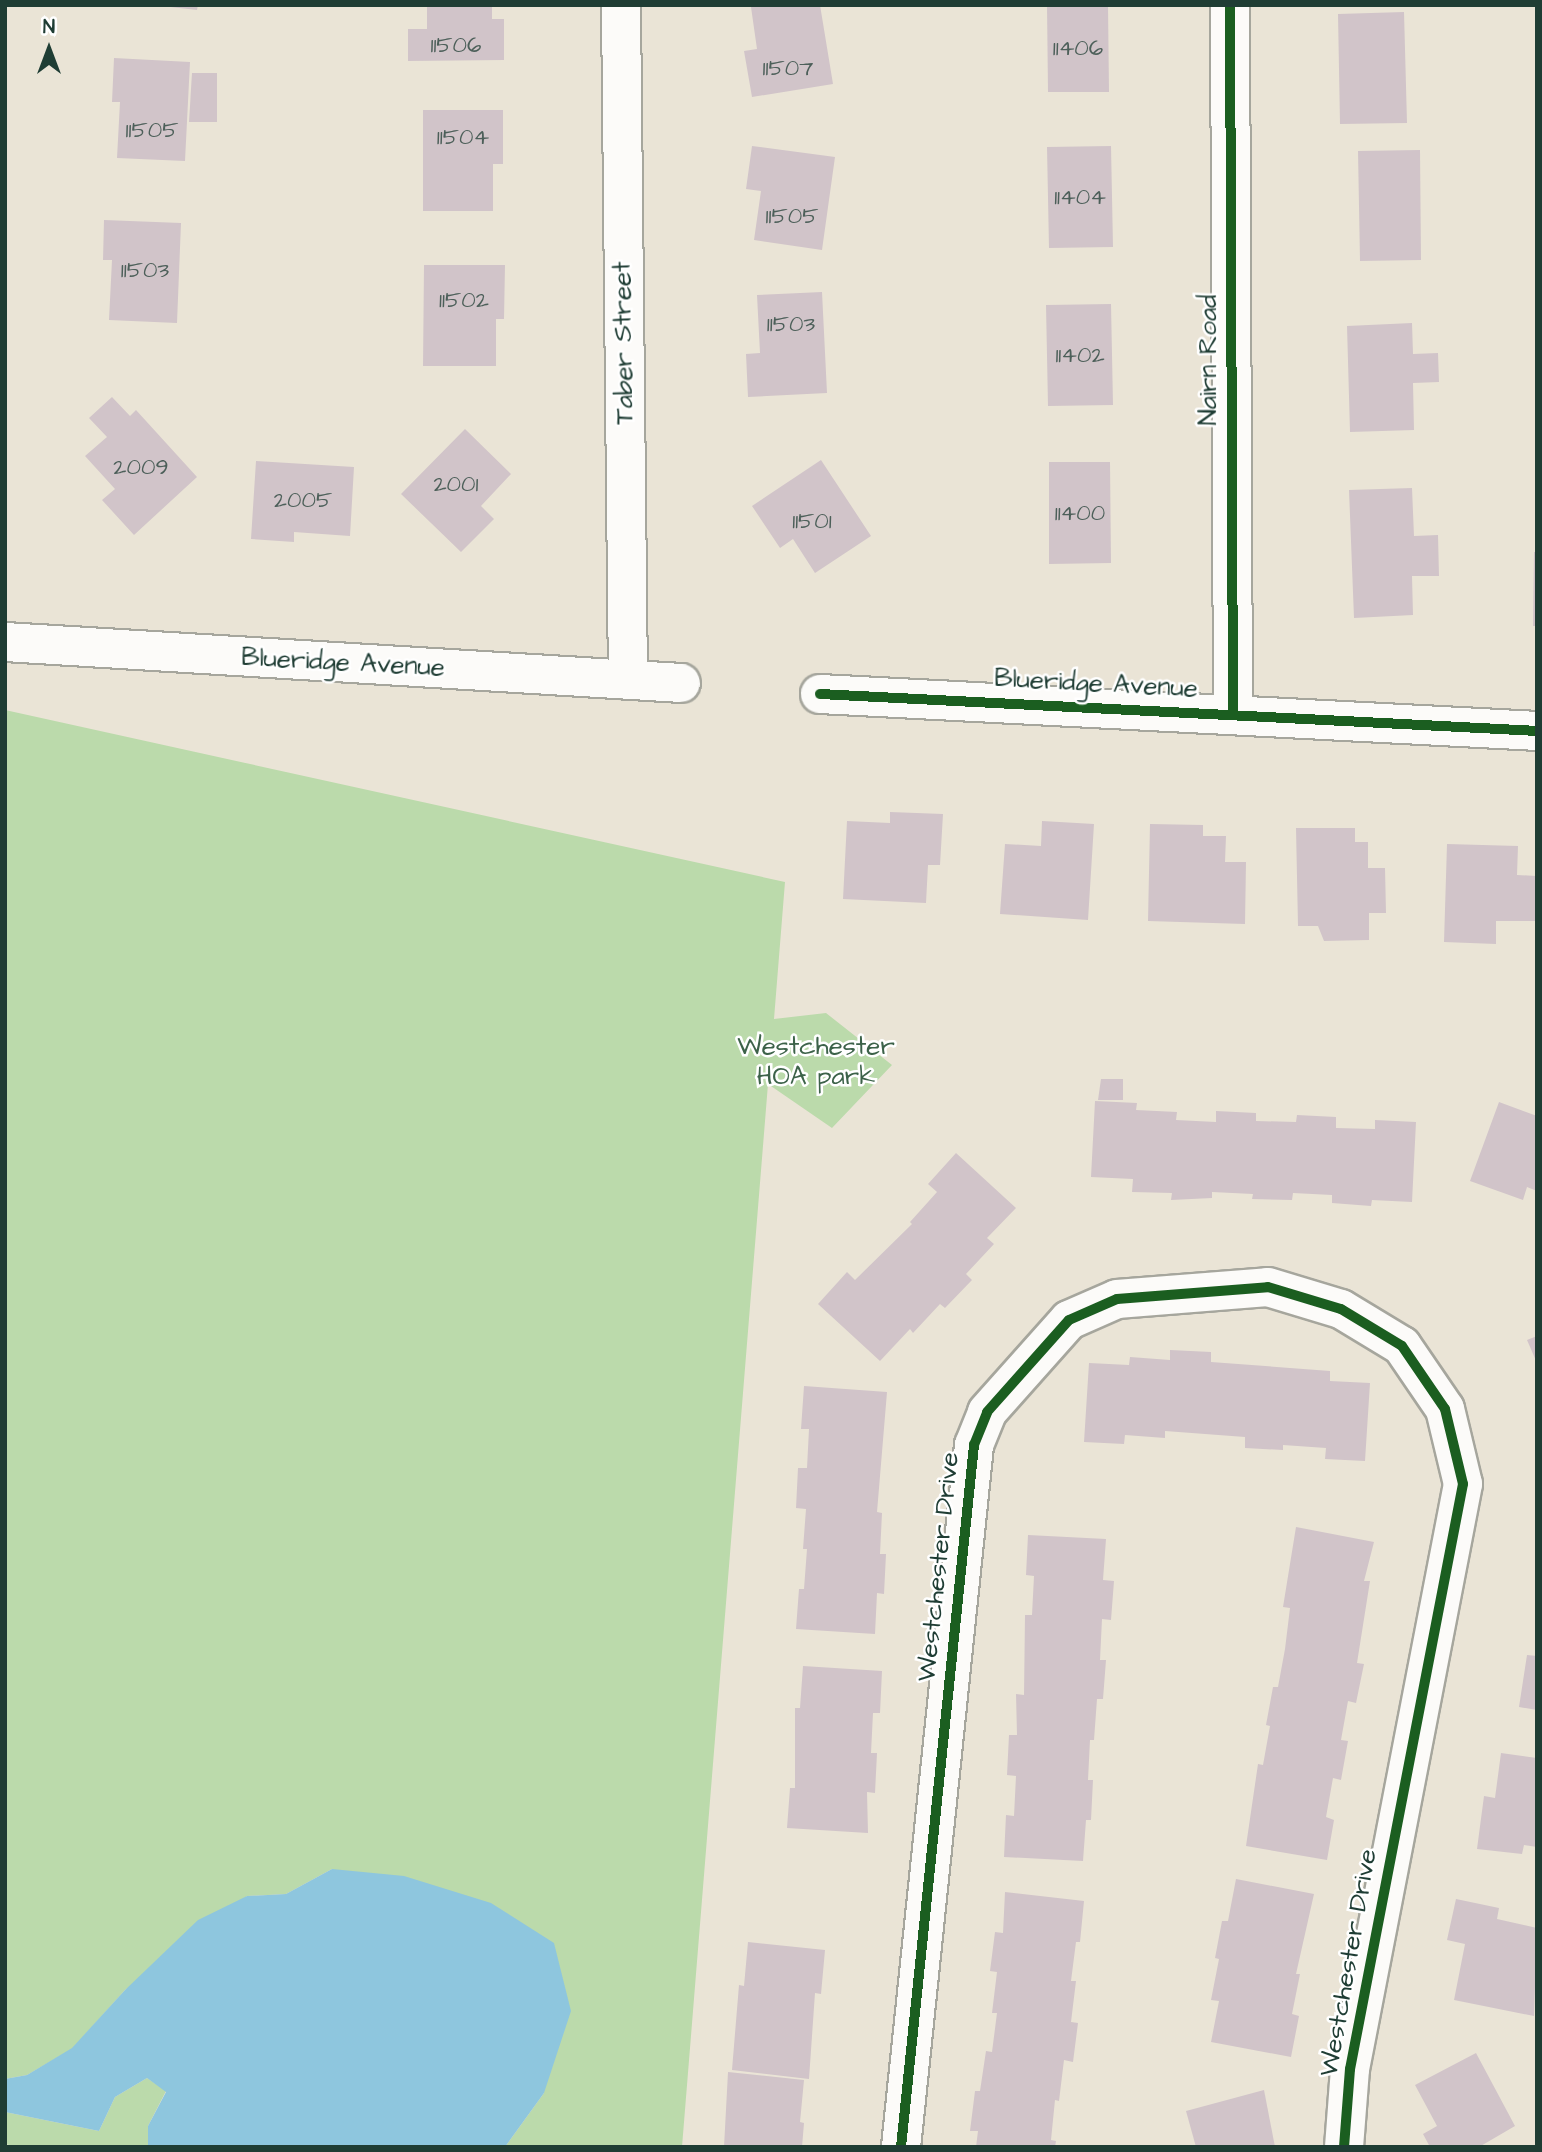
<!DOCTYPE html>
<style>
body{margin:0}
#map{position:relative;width:1542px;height:2152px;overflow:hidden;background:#eae4d6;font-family:"Architects Daughter",sans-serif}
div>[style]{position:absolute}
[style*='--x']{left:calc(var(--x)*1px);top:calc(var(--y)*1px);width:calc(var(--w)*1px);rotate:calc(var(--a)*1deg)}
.green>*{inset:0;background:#bbdaab}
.water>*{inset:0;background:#8ec6de}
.building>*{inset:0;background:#d1c4c9}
.roads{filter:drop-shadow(2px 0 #a6a69d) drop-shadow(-2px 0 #a6a69d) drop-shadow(0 2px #a6a69d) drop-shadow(0 -2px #a6a69d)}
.minor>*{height:38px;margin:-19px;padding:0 19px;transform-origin:19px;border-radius:19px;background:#fcfbf9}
.cycleway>*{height:10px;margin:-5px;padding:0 5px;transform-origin:5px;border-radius:5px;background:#1b5e20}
span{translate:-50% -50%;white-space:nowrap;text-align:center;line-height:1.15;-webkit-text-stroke:5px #fff;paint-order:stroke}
.number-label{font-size:23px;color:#4c5f59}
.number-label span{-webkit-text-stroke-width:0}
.street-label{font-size:26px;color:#1f3d34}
.park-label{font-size:26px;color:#3c6249}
.frame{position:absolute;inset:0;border:7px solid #1f3d34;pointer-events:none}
.north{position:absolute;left:14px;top:14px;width:70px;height:70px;-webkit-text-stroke:5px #fff;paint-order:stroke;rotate:0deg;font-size:19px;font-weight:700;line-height:28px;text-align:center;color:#1f3d34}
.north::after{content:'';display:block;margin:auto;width:24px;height:32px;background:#1f3d34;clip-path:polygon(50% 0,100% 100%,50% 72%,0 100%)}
</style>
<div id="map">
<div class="green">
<div style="clip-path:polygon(5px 710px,785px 882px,774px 1019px,826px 1013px,892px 1065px,832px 1128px,768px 1084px,682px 2147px,505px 2147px,544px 2093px,332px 1869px,286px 1894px,247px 1896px,125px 1990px,72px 2049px,27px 2075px,5px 2079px)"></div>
<div style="clip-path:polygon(147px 2078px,166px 2091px,148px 2126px,148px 2147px,18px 2147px,5px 2144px,5px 2112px,99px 2131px,115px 2097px)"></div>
</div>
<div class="water">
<div style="clip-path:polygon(332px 1869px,404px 1876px,491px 1903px,554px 1943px,571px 2011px,544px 2093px,505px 2147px,148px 2147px,148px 2126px,166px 2092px,147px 2078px,115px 2097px,99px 2131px,5px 2112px,5px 2079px,27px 2075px,72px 2048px,125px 1990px,198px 1920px,247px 1896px,286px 1894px)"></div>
</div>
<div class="building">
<div style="clip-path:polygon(153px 5px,198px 5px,197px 10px)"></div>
<div style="clip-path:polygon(427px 5px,492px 5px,492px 19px,504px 19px,504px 60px,408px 61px,408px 29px,427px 29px)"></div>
<div style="clip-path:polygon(763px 5px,820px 5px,833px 84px,752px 97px,744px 51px,757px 49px,751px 7px)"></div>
<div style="clip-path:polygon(1047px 5px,1108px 5px,1109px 92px,1048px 92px)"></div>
<div style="clip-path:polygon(1404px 12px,1407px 123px,1340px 124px,1338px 14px)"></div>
<div style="clip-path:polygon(114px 58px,190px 62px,185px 161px,117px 158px,120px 102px,112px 102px)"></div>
<div style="clip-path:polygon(192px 73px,217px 73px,217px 122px,189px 122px)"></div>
<div style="clip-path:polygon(423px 110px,503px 110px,503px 164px,493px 164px,493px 211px,423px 211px)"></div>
<div style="clip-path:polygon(752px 146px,835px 157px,822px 250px,754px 240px,761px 191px,746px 189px)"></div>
<div style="clip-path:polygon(1111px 146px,1113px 247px,1049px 248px,1047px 147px)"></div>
<div style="clip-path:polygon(1420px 150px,1421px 260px,1360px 261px,1358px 151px)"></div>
<div style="clip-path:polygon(104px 220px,181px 223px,177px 323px,109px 320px,112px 260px,103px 260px)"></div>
<div style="clip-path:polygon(424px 265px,505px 265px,504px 319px,496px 319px,496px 366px,423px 366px)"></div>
<div style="clip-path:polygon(822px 292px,827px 393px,748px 397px,746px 354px,760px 353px,757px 295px)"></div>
<div style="clip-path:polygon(1111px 304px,1113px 405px,1048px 406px,1046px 305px)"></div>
<div style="clip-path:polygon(1412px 323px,1413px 354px,1438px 353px,1439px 382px,1413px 383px,1414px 430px,1350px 432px,1347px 326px)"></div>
<div style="clip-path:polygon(112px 397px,130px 416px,136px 410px,197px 477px,134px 535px,102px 500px,115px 489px,85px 456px,107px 437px,89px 418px)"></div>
<div style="clip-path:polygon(465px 429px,511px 474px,481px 506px,494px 519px,461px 552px,401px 494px)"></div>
<div style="clip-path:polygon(821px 460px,871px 536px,815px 573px,793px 539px,780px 548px,752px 506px)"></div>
<div style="clip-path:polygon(256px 461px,354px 467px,350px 536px,294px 532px,294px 542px,251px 539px)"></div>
<div style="clip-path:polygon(1049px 462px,1110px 462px,1111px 563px,1049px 564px)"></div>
<div style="clip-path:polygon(1412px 488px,1414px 536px,1438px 535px,1439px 576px,1412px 576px,1413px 615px,1354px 618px,1349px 490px)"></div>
<div style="clip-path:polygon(1534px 552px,1537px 552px,1537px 626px,1533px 626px)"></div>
<div style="clip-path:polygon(890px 812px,943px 814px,940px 865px,928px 865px,926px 903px,843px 899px,847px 821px,890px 823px)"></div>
<div style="clip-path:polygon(1042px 821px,1094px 824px,1088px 920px,1000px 914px,1005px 844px,1041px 846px)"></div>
<div style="clip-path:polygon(1150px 824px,1203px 825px,1203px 836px,1226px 836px,1225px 862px,1246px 862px,1245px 924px,1148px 921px)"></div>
<div style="clip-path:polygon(1296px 828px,1355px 828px,1355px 842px,1368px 842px,1368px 868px,1385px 868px,1386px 913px,1369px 913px,1369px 940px,1324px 941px,1318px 926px,1298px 926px)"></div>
<div style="clip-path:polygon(1447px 844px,1518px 846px,1517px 875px,1536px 876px,1535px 921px,1496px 921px,1496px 944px,1444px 942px)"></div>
<div style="clip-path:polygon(1101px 1079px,1123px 1079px,1123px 1100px,1098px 1100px)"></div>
<div style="clip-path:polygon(1095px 1101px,1137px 1103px,1136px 1110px,1177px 1112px,1176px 1120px,1216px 1122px,1216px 1111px,1256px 1113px,1256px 1121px,1296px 1122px,1297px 1115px,1336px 1117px,1336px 1128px,1375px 1129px,1375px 1120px,1416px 1122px,1412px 1202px,1372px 1200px,1371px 1206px,1332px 1203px,1332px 1195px,1293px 1193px,1292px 1200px,1252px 1199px,1253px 1194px,1212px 1192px,1212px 1198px,1171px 1200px,1172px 1193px,1132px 1192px,1133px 1179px,1091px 1177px)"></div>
<div style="clip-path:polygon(1499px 1102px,1537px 1116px,1537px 1191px,1527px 1187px,1523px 1200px,1470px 1181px)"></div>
<div style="clip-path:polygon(956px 1153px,1016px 1208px,987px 1238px,994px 1244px,966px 1274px,972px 1280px,945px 1308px,940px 1304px,913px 1333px,910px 1329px,880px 1361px,818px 1304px,847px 1272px,855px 1280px,912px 1224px,910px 1222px,937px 1192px,928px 1184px)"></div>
<div style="clip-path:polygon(1537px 1336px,1537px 1363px,1527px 1340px)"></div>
<div style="clip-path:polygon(1170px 1350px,1211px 1352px,1211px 1362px,1330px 1371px,1330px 1381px,1370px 1383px,1365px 1461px,1325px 1459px,1326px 1448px,1283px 1445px,1283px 1450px,1245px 1448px,1245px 1437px,1165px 1431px,1165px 1438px,1125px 1435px,1124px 1444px,1084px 1442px,1089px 1363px,1129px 1365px,1130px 1357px,1170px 1360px)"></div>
<div style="clip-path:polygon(804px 1386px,887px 1392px,877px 1512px,882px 1513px,880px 1554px,886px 1554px,884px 1594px,877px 1593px,875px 1634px,796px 1629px,799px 1589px,804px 1589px,807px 1549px,803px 1549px,806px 1509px,796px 1508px,798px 1468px,807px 1468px,809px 1429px,801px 1429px)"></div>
<div style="clip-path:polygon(1296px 1527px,1374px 1542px,1364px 1581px,1370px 1581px,1357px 1663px,1364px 1664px,1356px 1703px,1348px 1701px,1341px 1740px,1348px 1741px,1341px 1780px,1333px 1778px,1326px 1817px,1334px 1820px,1327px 1860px,1246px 1846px,1258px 1764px,1263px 1765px,1270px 1726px,1266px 1725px,1273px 1687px,1278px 1687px,1285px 1649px,1290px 1608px,1283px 1607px)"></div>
<div style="clip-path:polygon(1028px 1535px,1106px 1539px,1103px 1580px,1114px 1581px,1111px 1620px,1102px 1619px,1100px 1660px,1106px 1660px,1103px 1699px,1097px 1699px,1094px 1740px,1090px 1740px,1088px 1780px,1093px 1780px,1091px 1820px,1086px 1820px,1083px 1861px,1004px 1857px,1006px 1815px,1014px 1816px,1016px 1776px,1007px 1775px,1009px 1735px,1017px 1735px,1016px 1694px,1024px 1695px,1025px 1615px,1032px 1615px,1034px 1576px,1026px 1575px)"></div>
<div style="clip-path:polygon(1527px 1655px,1537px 1656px,1537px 1710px,1519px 1707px)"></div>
<div style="clip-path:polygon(803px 1666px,882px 1671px,880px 1713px,873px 1713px,871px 1753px,877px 1753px,875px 1793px,867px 1792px,868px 1833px,787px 1828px,790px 1788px,795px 1788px,795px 1708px,800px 1708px)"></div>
<div style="clip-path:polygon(1501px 1753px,1537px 1758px,1537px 1847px,1524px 1845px,1522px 1854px,1477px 1849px,1484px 1796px,1495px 1798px)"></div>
<div style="clip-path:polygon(1236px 1879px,1314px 1894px,1296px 1974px,1300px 1974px,1292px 2014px,1299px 2016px,1291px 2057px,1211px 2042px,1219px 2001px,1211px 2000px,1219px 1959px,1215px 1958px,1222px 1921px,1228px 1921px)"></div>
<div style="clip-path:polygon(1005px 1892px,1084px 1901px,1080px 1942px,1076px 1942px,1071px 1981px,1076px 1981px,1071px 2022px,1078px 2023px,1073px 2062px,1064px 2060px,1059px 2101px,1055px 2100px,1051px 2140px,1056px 2141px,1055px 2147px,976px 2147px,978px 2131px,970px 2131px,975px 2091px,980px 2091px,986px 2051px,992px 2052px,997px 2013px,992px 2013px,997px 1972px,990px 1971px,995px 1932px,1003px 1933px)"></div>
<div style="clip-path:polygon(1456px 1899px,1499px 1908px,1497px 1919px,1537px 1928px,1534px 2016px,1454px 2000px,1465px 1944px,1447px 1940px)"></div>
<div style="clip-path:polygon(748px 1942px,825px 1950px,821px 1994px,815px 1993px,809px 2079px,732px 2070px,739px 1985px,744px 1986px)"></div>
<div style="clip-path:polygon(1476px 2053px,1515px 2126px,1479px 2147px,1430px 2147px,1423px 2134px,1437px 2126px,1415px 2085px)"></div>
<div style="clip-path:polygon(728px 2072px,804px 2080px,800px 2122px,804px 2123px,802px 2147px,724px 2147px)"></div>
<div style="clip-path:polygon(1264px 2090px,1275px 2147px,1196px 2147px,1186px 2111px)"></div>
</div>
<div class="roads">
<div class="minor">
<div style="--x:621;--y:5;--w:675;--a:89.41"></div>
<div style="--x:1230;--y:5;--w:709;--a:89.76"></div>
<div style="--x:5;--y:642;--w:677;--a:3.47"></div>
<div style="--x:820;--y:694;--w:718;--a:2.95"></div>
<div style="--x:901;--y:2147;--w:706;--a:-84.06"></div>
<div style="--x:974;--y:1445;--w:35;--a:-68"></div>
<div style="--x:987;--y:1412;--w:123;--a:-48.3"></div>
<div style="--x:1069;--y:1320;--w:52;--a:-23.6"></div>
<div style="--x:1117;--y:1299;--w:151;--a:-4.5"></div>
<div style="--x:1268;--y:1287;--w:76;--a:16.8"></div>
<div style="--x:1341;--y:1309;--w:71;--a:31.2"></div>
<div style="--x:1402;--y:1346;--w:76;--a:55.7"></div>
<div style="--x:1445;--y:1409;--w:77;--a:76.5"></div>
<div style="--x:1463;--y:1484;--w:596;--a:100.93"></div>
<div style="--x:1350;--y:2069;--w:78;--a:94.4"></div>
</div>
</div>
<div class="cycleway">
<div style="--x:1230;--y:5;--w:709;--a:89.76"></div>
<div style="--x:820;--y:694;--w:718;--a:2.95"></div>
<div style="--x:901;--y:2147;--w:706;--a:-84.06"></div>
<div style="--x:974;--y:1445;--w:35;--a:-68"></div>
<div style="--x:987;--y:1412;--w:123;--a:-48.3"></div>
<div style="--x:1069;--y:1320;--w:52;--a:-23.6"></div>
<div style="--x:1117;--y:1299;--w:151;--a:-4.5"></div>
<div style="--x:1268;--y:1287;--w:76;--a:16.8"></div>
<div style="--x:1341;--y:1309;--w:71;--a:31.2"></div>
<div style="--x:1402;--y:1346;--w:76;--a:55.7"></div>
<div style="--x:1445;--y:1409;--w:77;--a:76.5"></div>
<div style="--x:1463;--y:1484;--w:596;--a:100.93"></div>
<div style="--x:1350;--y:2069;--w:78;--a:94.4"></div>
</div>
<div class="number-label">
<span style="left:456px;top:45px">11506</span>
<span style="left:1078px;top:48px">11406</span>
<span style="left:788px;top:68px">11507</span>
<span style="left:152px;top:130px">11505</span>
<span style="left:463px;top:137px">11504</span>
<span style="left:1080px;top:197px">11404</span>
<span style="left:792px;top:216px">11505</span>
<span style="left:145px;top:270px">11503</span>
<span style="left:464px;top:300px">11502</span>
<span style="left:791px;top:324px">11503</span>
<span style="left:1080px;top:355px">11402</span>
<span style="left:141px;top:467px">2009</span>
<span style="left:456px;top:484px">2001</span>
<span style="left:303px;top:500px">2005</span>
<span style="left:1080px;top:513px">11400</span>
<span style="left:812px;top:521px">11501</span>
</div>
<div class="street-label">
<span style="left:624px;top:343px;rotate:-91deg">Taber Street</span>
<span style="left:1209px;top:360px;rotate:-90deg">Nairn Road</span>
<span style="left:343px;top:663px;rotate:3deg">Blueridge Avenue</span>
<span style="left:1096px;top:684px;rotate:3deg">Blueridge Avenue</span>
<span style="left:939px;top:1567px;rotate:-84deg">Westchester Drive</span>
<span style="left:1349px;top:1963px;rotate:-80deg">Westchester Drive</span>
</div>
<div class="park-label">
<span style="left:816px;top:1062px">Westchester<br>HOA park</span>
</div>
<div class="frame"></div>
<div class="north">N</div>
</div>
